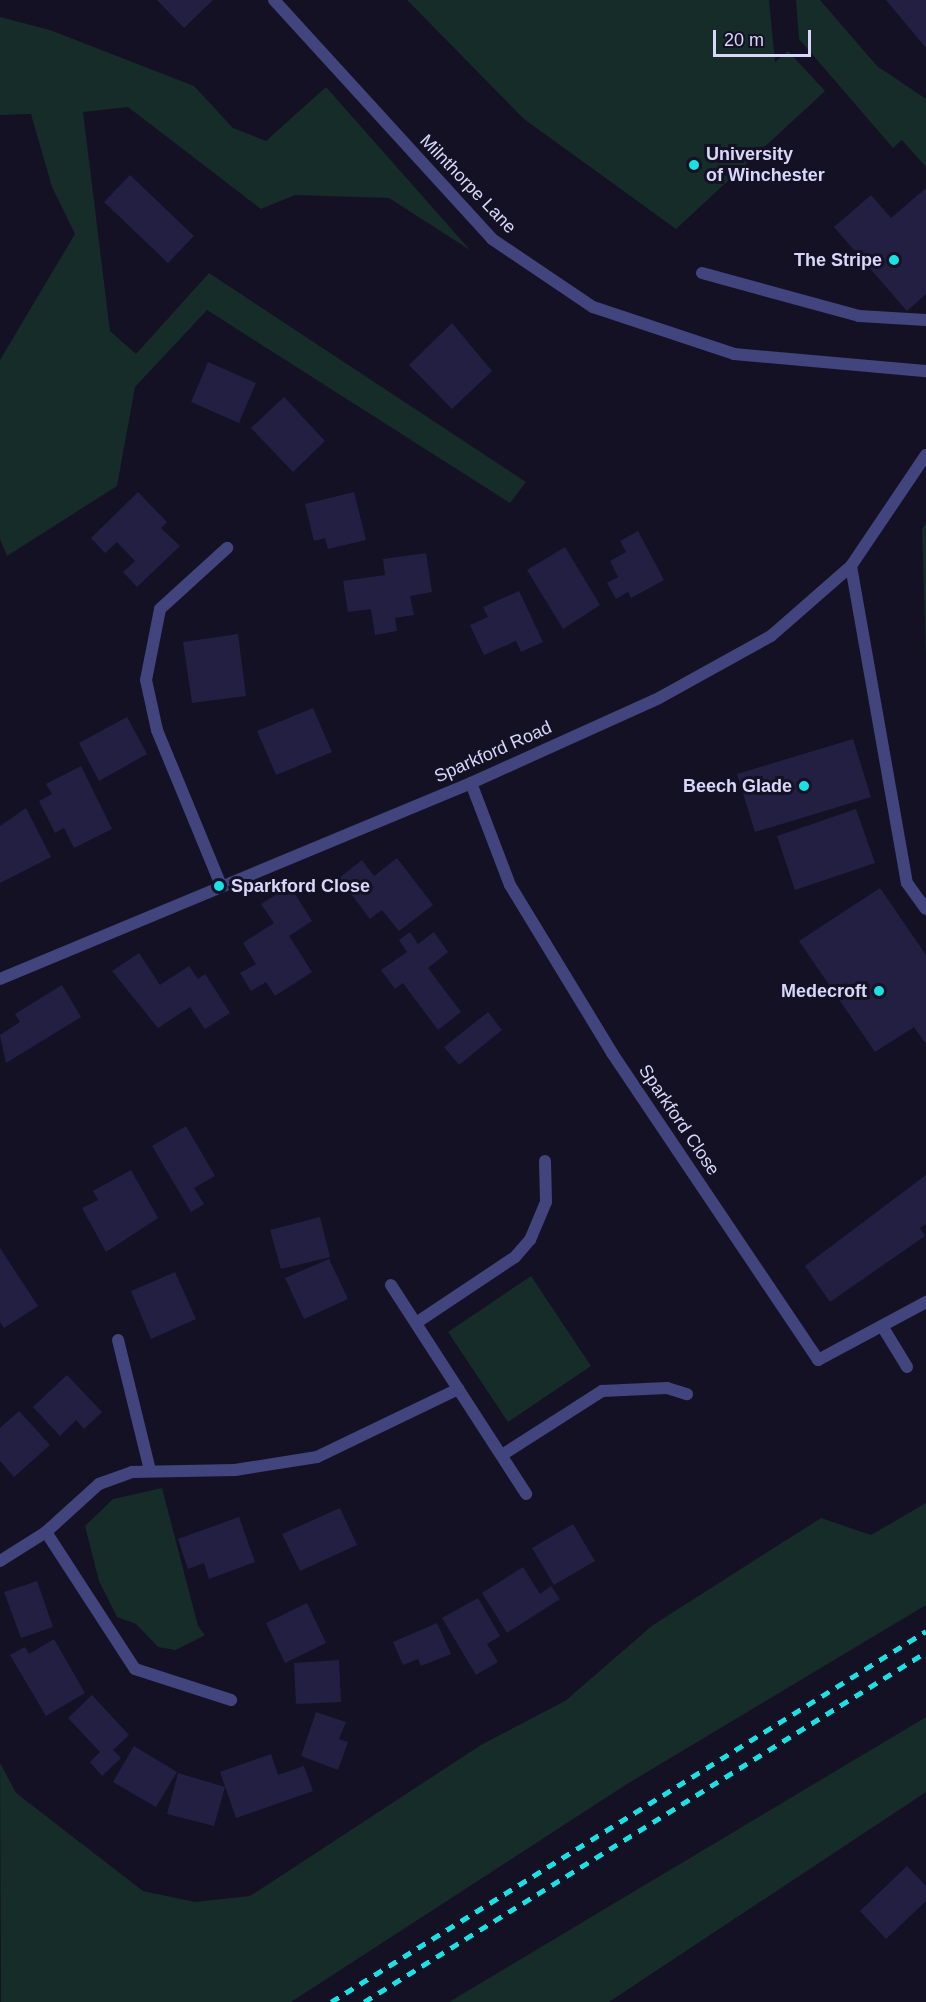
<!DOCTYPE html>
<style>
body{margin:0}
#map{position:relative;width:926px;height:2002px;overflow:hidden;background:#131123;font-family:Helvetica,sans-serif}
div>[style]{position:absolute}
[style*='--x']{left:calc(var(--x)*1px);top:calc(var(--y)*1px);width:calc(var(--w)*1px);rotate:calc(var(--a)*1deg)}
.green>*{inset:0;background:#152c29}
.building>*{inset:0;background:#231f42}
.service>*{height:12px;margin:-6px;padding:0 6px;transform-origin:6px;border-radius:6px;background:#41447d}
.minor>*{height:12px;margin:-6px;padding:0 6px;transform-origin:6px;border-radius:6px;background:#41447d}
.rail>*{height:4.5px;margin-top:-2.25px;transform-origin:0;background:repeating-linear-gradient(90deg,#1ae1e4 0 9px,transparent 0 17px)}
.dots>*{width:16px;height:16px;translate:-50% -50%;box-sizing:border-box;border:3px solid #131123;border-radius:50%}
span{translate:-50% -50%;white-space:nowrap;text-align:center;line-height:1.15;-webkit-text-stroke:6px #131123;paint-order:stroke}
.poi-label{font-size:18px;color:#d8d7fb;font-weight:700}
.left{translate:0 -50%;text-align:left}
.right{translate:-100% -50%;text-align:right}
.street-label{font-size:18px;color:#d8d7fb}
.scale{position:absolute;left:713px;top:30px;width:98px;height:27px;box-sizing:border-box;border:3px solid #d8d7fb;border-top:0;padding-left:8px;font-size:18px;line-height:21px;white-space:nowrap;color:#d8d7fb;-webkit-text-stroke:4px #131123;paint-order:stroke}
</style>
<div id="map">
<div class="green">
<div style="clip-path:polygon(407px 0,769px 0,775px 62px,788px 51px,825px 91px,676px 229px,524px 119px)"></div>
<div style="clip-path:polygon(796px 0,820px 0,877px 66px,926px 99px,926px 167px,902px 140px,893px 148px,799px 39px)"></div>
<div style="clip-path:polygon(0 17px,50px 30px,194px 86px,233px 128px,266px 141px,326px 87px,470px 250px,389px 198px,295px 195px,261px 209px,128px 107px,83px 112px,110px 331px,136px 354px,209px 273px,526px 482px,510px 503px,207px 310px,135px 387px,117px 486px,7px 556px,0 539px,0 360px,75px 234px,52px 187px,31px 114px,0 115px)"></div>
<div style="clip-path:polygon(926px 523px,926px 659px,922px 529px)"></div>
<div style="clip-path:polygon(531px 1276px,591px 1366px,508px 1422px,448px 1332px)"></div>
<div style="clip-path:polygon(162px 1488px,198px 1626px,205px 1635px,176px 1650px,158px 1647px,136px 1624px,117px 1617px,99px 1581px,85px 1526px,113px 1499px)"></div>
<div style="clip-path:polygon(926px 1503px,926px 1605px,627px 1784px,291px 2002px,1px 2002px,0 1763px,16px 1793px,143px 1891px,195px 1902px,250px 1896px,481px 1745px,565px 1701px,653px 1625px,821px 1518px,871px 1535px)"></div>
<div style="clip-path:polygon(926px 1717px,926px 1792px,609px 2002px,449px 2002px)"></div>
</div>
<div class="building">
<div style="clip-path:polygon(157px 0,213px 0,184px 28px)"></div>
<div style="clip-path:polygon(886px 0,926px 0,926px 48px)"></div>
<div style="clip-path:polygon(130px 175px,194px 236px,168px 263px,104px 202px)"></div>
<div style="clip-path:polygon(926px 188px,926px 294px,907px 311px,834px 227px,871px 195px,891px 218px)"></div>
<div style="clip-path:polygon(452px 323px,492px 371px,452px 409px,409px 365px)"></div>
<div style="clip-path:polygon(208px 362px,256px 383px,239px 423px,191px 402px)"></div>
<div style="clip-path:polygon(284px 397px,325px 441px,293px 472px,251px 428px)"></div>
<div style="clip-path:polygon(138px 492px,167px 522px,161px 528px,180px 546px,137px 587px,123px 572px,135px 561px,117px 542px,105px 553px,91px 538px)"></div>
<div style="clip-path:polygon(354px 492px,366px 540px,328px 549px,325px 538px,314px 541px,305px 504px)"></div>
<div style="clip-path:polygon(638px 531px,664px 580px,631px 598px,628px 592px,616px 599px,607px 583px,618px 577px,610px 561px,626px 552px,620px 541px)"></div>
<div style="clip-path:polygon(565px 547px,600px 605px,563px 629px,527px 570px)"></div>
<div style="clip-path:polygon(426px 553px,432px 592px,410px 596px,414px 615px,395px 618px,397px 631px,375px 635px,371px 609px,348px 612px,343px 581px,385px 575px,383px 559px)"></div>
<div style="clip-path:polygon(519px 591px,543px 642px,521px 652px,516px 641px,484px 655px,470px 625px,488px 617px,483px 607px)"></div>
<div style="clip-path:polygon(238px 634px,246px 696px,192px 703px,183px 642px)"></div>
<div style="clip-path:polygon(313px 708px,332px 752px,276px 775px,257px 731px)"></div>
<div style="clip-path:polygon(127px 717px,147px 754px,99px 781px,79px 743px)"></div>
<div style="clip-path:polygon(853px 739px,871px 797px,755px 832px,737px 774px)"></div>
<div style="clip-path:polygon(81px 766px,112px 829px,74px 848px,64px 828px,55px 833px,39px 801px,52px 794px,46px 784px)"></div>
<div style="clip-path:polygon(26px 808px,51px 857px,0 883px,0 826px)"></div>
<div style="clip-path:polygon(856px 809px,875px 863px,795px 890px,777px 836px)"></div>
<div style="clip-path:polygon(397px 858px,433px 905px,399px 931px,382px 910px,370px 919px,339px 878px,362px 860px,374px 876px)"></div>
<div style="clip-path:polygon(290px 886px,312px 921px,289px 936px,312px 972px,275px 996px,266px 982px,251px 991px,240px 973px,256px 964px,243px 943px,274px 923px,261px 904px)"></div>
<div style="clip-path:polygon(880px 888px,926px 955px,926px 1044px,914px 1027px,875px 1052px,799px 941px)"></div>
<div style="clip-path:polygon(410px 932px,418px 944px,434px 932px,448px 952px,428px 968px,461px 1012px,438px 1030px,403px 983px,395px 989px,381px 970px,407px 952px,399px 940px)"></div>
<div style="clip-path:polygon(139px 953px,160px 985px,189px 966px,198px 979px,205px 974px,230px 1013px,205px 1029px,190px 1007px,158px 1028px,112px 971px)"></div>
<div style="clip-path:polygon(62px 985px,81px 1017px,6px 1063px,0 1035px,20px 1022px,15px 1014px)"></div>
<div style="clip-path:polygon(488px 1012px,502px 1030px,459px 1065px,444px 1047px)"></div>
<div style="clip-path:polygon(186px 1126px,215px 1176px,194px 1188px,204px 1204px,191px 1212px,152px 1146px)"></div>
<div style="clip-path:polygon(131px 1170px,158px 1218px,106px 1252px,82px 1208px,98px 1200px,93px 1191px)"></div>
<div style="clip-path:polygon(926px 1175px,926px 1224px,920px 1228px,925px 1236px,830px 1302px,805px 1266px)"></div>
<div style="clip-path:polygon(320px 1217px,330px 1257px,281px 1269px,270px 1230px)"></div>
<div style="clip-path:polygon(0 1248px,38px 1306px,4px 1328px,0 1322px)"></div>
<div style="clip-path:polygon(329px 1259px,348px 1299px,304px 1319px,285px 1278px)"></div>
<div style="clip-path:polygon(175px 1272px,196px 1319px,151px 1339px,131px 1291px)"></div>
<div style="clip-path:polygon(67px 1375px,102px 1412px,84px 1429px,76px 1420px,60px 1436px,33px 1407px)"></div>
<div style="clip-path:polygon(19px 1411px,50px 1445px,14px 1477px,0 1461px,0 1428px)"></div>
<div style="clip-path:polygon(340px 1508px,357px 1545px,300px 1571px,282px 1534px)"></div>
<div style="clip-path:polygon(239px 1517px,255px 1562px,209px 1579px,204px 1563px,188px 1569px,178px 1539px)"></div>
<div style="clip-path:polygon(573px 1524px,595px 1561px,554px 1585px,532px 1548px)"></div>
<div style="clip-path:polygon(523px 1567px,540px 1594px,551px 1586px,560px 1599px,507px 1633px,482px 1593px)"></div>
<div style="clip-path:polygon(37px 1581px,53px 1627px,21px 1638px,4px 1592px)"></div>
<div style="clip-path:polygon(478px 1598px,500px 1636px,487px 1644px,498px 1662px,476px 1675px,442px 1618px)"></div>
<div style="clip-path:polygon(307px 1603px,326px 1643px,285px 1663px,266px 1623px)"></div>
<div style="clip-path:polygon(437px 1623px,451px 1654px,421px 1666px,418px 1659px,403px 1665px,393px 1642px)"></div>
<div style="clip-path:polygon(54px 1639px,85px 1693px,46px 1716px,10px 1655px,25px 1647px,29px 1654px)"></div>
<div style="clip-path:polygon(339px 1660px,341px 1702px,296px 1704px,294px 1663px)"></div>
<div style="clip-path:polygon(92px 1695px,129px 1735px,113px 1750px,121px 1758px,102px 1776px,90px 1762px,100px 1752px,68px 1718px)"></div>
<div style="clip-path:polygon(316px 1712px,346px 1722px,339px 1739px,348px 1742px,338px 1770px,301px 1756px)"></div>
<div style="clip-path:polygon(134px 1746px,177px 1772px,156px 1807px,113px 1782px)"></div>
<div style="clip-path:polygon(271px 1754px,278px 1775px,304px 1766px,313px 1791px,236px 1818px,220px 1772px)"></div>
<div style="clip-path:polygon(178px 1773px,225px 1787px,214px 1826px,167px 1814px)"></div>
<div style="clip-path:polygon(907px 1866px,926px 1886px,926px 1901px,886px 1939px,860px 1911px)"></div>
</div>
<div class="service">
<div style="--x:702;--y:273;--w:163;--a:15.3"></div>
<div style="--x:859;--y:316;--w:67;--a:3.4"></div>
<div style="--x:851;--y:566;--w:322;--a:80"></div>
<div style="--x:907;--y:883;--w:32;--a:54"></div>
<div style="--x:515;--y:1257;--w:23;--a:-49"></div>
<div style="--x:530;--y:1240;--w:41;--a:-67.2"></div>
<div style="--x:546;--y:1202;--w:41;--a:-91.4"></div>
<div style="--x:882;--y:1326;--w:48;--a:58.6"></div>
<div style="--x:118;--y:1340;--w:134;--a:76.2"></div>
<div style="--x:602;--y:1391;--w:65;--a:-2.6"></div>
<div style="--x:667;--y:1388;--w:21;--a:17"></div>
</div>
<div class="minor">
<div style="--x:274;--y:0;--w:323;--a:47.6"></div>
<div style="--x:492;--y:239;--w:122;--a:34"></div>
<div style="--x:593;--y:307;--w:149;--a:18.4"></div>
<div style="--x:734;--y:354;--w:193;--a:5.1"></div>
<div style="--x:471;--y:783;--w:109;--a:69.1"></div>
<div style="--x:510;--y:885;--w:197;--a:58.7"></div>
<div style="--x:612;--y:1053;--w:370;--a:56.1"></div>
<div style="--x:818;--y:1360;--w:123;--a:-28.2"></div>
<div style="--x:220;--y:883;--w:165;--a:-112.4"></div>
<div style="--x:157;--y:730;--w:51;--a:-102.4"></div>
<div style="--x:146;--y:680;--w:72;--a:-78.8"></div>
<div style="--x:160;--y:609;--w:91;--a:-42.3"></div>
<div style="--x:0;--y:979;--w:510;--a:-22.59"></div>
<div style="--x:471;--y:783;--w:206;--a:-24.3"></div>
<div style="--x:659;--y:698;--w:128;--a:-29"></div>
<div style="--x:771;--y:636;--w:106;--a:-41.2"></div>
<div style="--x:851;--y:566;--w:134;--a:-56"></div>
<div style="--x:391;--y:1285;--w:249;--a:57.1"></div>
<div style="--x:416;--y:1323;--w:119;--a:-33.7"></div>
<div style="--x:502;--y:1455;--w:119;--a:-32.6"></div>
<div style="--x:46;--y:1532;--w:163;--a:57"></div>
<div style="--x:135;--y:1669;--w:101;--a:17.9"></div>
<div style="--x:0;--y:1561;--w:54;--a:-32.2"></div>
<div style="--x:46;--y:1532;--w:72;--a:-42.2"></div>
<div style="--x:99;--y:1484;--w:35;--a:-20"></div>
<div style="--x:132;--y:1472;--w:103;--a:-1.1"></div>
<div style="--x:235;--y:1470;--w:83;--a:-9"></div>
<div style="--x:317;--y:1457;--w:157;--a:-25.7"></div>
</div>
<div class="rail">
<div style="--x:331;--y:2002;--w:701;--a:-31.94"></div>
<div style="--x:364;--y:2002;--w:662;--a:-31.91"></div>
</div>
<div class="dots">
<div style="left:694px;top:165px;background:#1ae1e4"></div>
<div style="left:894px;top:260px;background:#1ae1e4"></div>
<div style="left:804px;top:786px;background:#1ae1e4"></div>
<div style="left:219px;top:886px;background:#1ae1e4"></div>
<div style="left:879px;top:991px;background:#1ae1e4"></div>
</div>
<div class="poi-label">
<span class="left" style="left:706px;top:165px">University<br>of Winchester</span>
<span class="right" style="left:882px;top:260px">The Stripe</span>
<span class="right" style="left:792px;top:786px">Beech Glade</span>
<span class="left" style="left:231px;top:886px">Sparkford Close</span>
<span class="right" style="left:867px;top:991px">Medecroft</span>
</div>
<div class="street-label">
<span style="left:468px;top:184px;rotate:46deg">Milnthorpe Lane</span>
<span style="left:493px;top:752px;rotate:-24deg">Sparkford Road</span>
<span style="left:679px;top:1120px;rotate:56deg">Sparkford Close</span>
</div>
<div class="scale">20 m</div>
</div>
